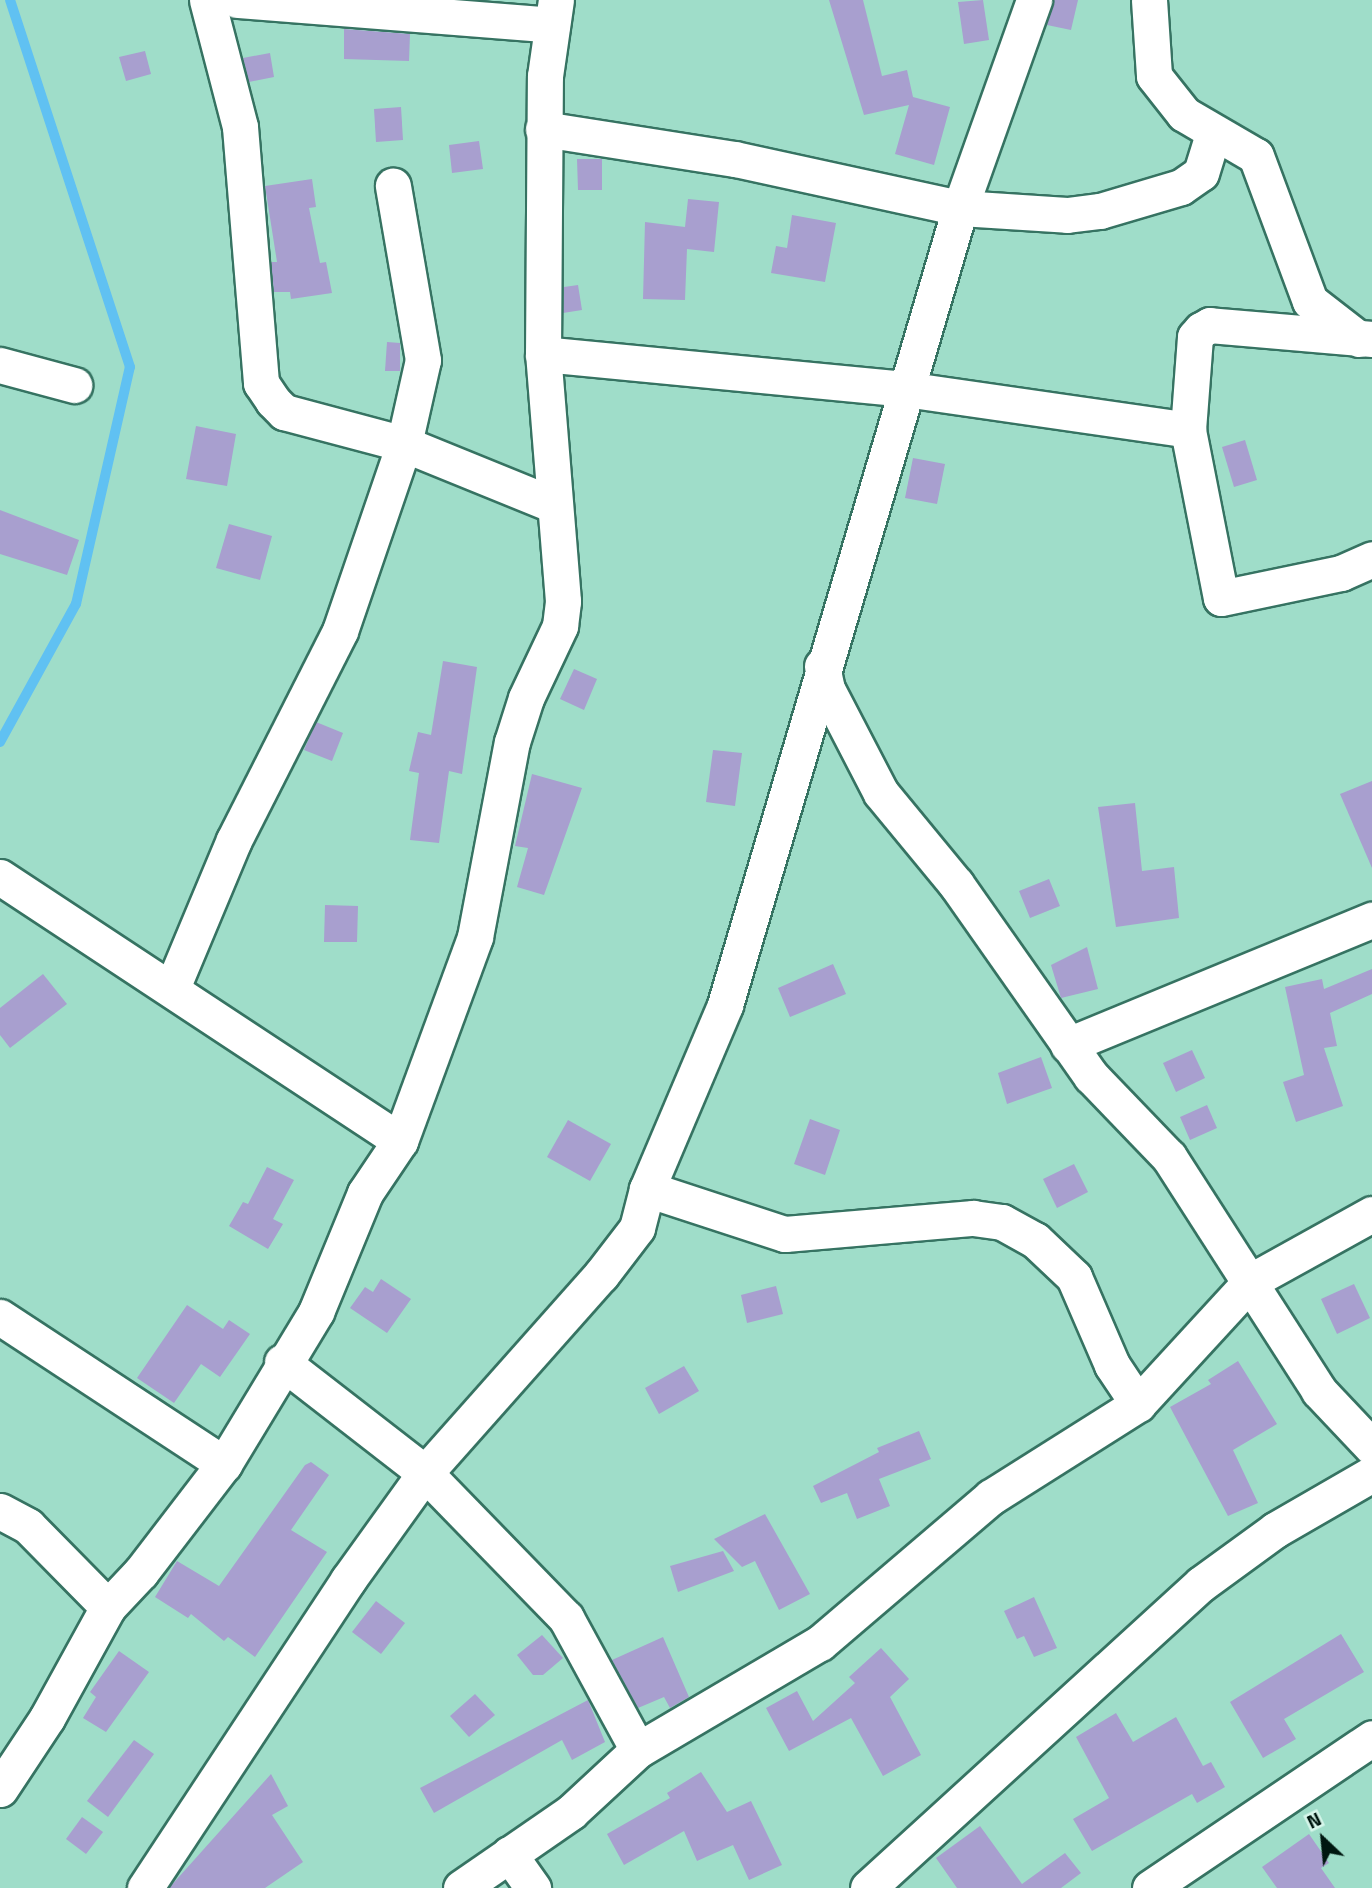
<!DOCTYPE html>
<style>
body{margin:0}
#map{position:relative;width:1372px;height:1888px;overflow:hidden;background:#9fddc9;font-family:"Titillium Web",sans-serif}
div>[style]{position:absolute}
[style*='--x']{left:calc(var(--x)*1px);top:calc(var(--y)*1px);width:calc(var(--w)*1px);rotate:calc(var(--a)*1deg)}
.stream>*{height:10px;margin:-5px;padding:0 5px;transform-origin:5px;border-radius:5px;background:#60c1f2}
.building>*{inset:0;background:#a89fcf}
.roads{filter:drop-shadow(2px 0 #367362) drop-shadow(-2px 0 #367362) drop-shadow(0 2px #367362) drop-shadow(0 -2px #367362)}
.minor>*{height:35px;margin:-17.5px;padding:0 17.5px;transform-origin:17.5px;border-radius:17.5px;background:#fff}
span{translate:-50% -50%;white-space:nowrap;text-align:center;line-height:1.15;-webkit-text-stroke:6px #d8f7ec;paint-order:stroke}
.north{position:absolute;left:1288px;top:1804px;width:70px;height:70px;-webkit-text-stroke:5px #d8f7ec;paint-order:stroke;rotate:334deg;font-size:19px;font-weight:700;line-height:28px;text-align:center;color:#001710}
.north::after{content:'';display:block;margin:auto;width:24px;height:32px;background:#001710;clip-path:polygon(50% 0,100% 100%,50% 72%,0 100%)}
</style>
<div id="map">
<div class="stream">
<div style="--x:0;--y:742;--w:158;--a:-61.2"></div>
<div style="--x:76;--y:604;--w:243;--a:-77.2"></div>
<div style="--x:130;--y:367;--w:386;--a:-108.1"></div>
</div>
<div class="building">
<div style="clip-path:polygon(829px 0,863px 0,882px 76px,907px 70px,913px 97px,950px 107px,934px 165px,895px 154px,909px 105px,864px 115px)"></div>
<div style="clip-path:polygon(983px 0,989px 40px,964px 44px,958px 2px)"></div>
<div style="clip-path:polygon(1054px 0,1078px 0,1071px 30px,1047px 25px)"></div>
<div style="clip-path:polygon(344px 29px,410px 34px,409px 61px,344px 59px)"></div>
<div style="clip-path:polygon(145px 51px,151px 74px,126px 81px,119px 57px)"></div>
<div style="clip-path:polygon(270px 53px,274px 77px,249px 82px,243px 58px)"></div>
<div style="clip-path:polygon(401px 107px,403px 140px,376px 142px,374px 109px)"></div>
<div style="clip-path:polygon(479px 141px,483px 169px,452px 173px,449px 145px)"></div>
<div style="clip-path:polygon(577px 159px,602px 159px,602px 190px,578px 190px)"></div>
<div style="clip-path:polygon(312px 179px,316px 207px,309px 208px,320px 263px,326px 262px,332px 293px,291px 299px,290px 292px,274px 292px,271px 262px,277px 262px,265px 186px)"></div>
<div style="clip-path:polygon(688px 199px,719px 202px,714px 252px,687px 249px,685px 300px,643px 299px,645px 222px,685px 227px)"></div>
<div style="clip-path:polygon(792px 215px,836px 223px,825px 282px,771px 273px,776px 246px,787px 248px)"></div>
<div style="clip-path:polygon(578px 285px,582px 310px,563px 313px,564px 287px)"></div>
<div style="clip-path:polygon(387px 342px,400px 343px,400px 371px,385px 371px)"></div>
<div style="clip-path:polygon(196px 426px,236px 434px,227px 486px,186px 479px)"></div>
<div style="clip-path:polygon(1245px 440px,1257px 480px,1234px 487px,1222px 447px)"></div>
<div style="clip-path:polygon(913px 458px,945px 464px,937px 504px,905px 498px)"></div>
<div style="clip-path:polygon(0 510px,79px 540px,67px 575px,0 554px)"></div>
<div style="clip-path:polygon(229px 524px,272px 536px,260px 580px,216px 568px)"></div>
<div style="clip-path:polygon(443px 661px,477px 667px,462px 774px,449px 771px,439px 843px,410px 840px,419px 773px,409px 771px,418px 732px,431px 735px)"></div>
<div style="clip-path:polygon(574px 669px,597px 679px,584px 710px,560px 699px)"></div>
<div style="clip-path:polygon(316px 722px,343px 733px,332px 761px,304px 750px)"></div>
<div style="clip-path:polygon(713px 750px,742px 753px,735px 806px,706px 802px)"></div>
<div style="clip-path:polygon(532px 774px,582px 788px,544px 895px,517px 887px,528px 848px,515px 846px)"></div>
<div style="clip-path:polygon(1372px 781px,1372px 868px,1340px 794px)"></div>
<div style="clip-path:polygon(1135px 803px,1142px 871px,1174px 867px,1179px 918px,1116px 927px,1098px 807px)"></div>
<div style="clip-path:polygon(1049px 879px,1060px 906px,1030px 918px,1019px 891px)"></div>
<div style="clip-path:polygon(325px 905px,358px 906px,357px 942px,324px 942px)"></div>
<div style="clip-path:polygon(1087px 947px,1098px 989px,1061px 998px,1051px 965px)"></div>
<div style="clip-path:polygon(833px 964px,846px 994px,790px 1017px,778px 988px)"></div>
<div style="clip-path:polygon(1372px 969px,1372px 994px,1330px 1013px,1337px 1046px,1324px 1048px,1343px 1106px,1296px 1122px,1283px 1082px,1304px 1075px,1285px 987px,1322px 979px,1324px 989px)"></div>
<div style="clip-path:polygon(43px 974px,67px 1004px,10px 1048px,0 1035px,0 1008px)"></div>
<div style="clip-path:polygon(1192px 1050px,1205px 1078px,1176px 1092px,1163px 1063px)"></div>
<div style="clip-path:polygon(1041px 1057px,1052px 1088px,1007px 1104px,998px 1073px)"></div>
<div style="clip-path:polygon(1207px 1105px,1217px 1128px,1190px 1140px,1180px 1117px)"></div>
<div style="clip-path:polygon(810px 1119px,840px 1130px,825px 1175px,794px 1164px)"></div>
<div style="clip-path:polygon(568px 1120px,611px 1144px,590px 1181px,547px 1157px)"></div>
<div style="clip-path:polygon(1074px 1164px,1088px 1192px,1057px 1208px,1043px 1179px)"></div>
<div style="clip-path:polygon(267px 1167px,294px 1180px,273px 1219px,283px 1224px,268px 1249px,229px 1226px,243px 1202px,248px 1204px)"></div>
<div style="clip-path:polygon(381px 1279px,411px 1299px,387px 1333px,350px 1308px,365px 1287px,373px 1292px)"></div>
<div style="clip-path:polygon(1354px 1284px,1370px 1318px,1337px 1334px,1321px 1299px)"></div>
<div style="clip-path:polygon(776px 1286px,783px 1314px,747px 1323px,741px 1295px)"></div>
<div style="clip-path:polygon(187px 1305px,223px 1329px,229px 1320px,250px 1334px,220px 1377px,201px 1364px,174px 1403px,137px 1378px)"></div>
<div style="clip-path:polygon(1238px 1361px,1277px 1424px,1233px 1450px,1258px 1503px,1228px 1516px,1170px 1407px,1211px 1384px,1208px 1380px)"></div>
<div style="clip-path:polygon(684px 1366px,699px 1391px,659px 1414px,645px 1388px)"></div>
<div style="clip-path:polygon(919px 1431px,931px 1459px,879px 1479px,890px 1506px,857px 1519px,847px 1493px,821px 1503px,813px 1486px,879px 1452px,877px 1448px)"></div>
<div style="clip-path:polygon(311px 1462px,329px 1475px,291px 1530px,327px 1552px,255px 1657px,228px 1637px,224px 1641px,191px 1614px,188px 1618px,155px 1597px,177px 1561px,219px 1586px,305px 1465px)"></div>
<div style="clip-path:polygon(765px 1514px,810px 1594px,779px 1610px,755px 1561px,742px 1567px,714px 1539px)"></div>
<div style="clip-path:polygon(723px 1551px,734px 1571px,678px 1592px,670px 1566px)"></div>
<div style="clip-path:polygon(1034px 1597px,1057px 1648px,1034px 1657px,1024px 1636px,1017px 1639px,1004px 1611px)"></div>
<div style="clip-path:polygon(376px 1601px,405px 1623px,381px 1654px,352px 1632px)"></div>
<div style="clip-path:polygon(1341px 1634px,1364px 1672px,1284px 1719px,1296px 1739px,1263px 1758px,1230px 1702px)"></div>
<div style="clip-path:polygon(542px 1635px,563px 1658px,543px 1675px,533px 1675px,517px 1655px)"></div>
<div style="clip-path:polygon(663px 1637px,689px 1697px,670px 1708px,664px 1697px,638px 1708px,612px 1660px)"></div>
<div style="clip-path:polygon(881px 1648px,909px 1679px,890px 1697px,921px 1755px,883px 1776px,851px 1718px,789px 1751px,766px 1708px,797px 1691px,813px 1721px,855px 1683px,849px 1677px)"></div>
<div style="clip-path:polygon(119px 1651px,149px 1672px,106px 1732px,83px 1718px,96px 1697px,90px 1692px)"></div>
<div style="clip-path:polygon(475px 1694px,495px 1715px,469px 1737px,450px 1716px)"></div>
<div style="clip-path:polygon(588px 1700px,605px 1742px,572px 1760px,562px 1740px,434px 1813px,420px 1788px)"></div>
<div style="clip-path:polygon(1116px 1713px,1133px 1742px,1176px 1717px,1203px 1766px,1211px 1762px,1225px 1787px,1197px 1803px,1192px 1794px,1092px 1851px,1073px 1819px,1109px 1798px,1076px 1737px)"></div>
<div style="clip-path:polygon(134px 1740px,154px 1754px,108px 1817px,87px 1801px)"></div>
<div style="clip-path:polygon(701px 1772px,727px 1812px,751px 1801px,782px 1865px,749px 1880px,733px 1845px,697px 1861px,684px 1831px,624px 1865px,607px 1834px,670px 1798px,667px 1793px)"></div>
<div style="clip-path:polygon(271px 1774px,288px 1806px,272px 1815px,303px 1862px,265px 1888px,169px 1888px)"></div>
<div style="clip-path:polygon(82px 1817px,103px 1832px,86px 1854px,66px 1839px)"></div>
<div style="clip-path:polygon(980px 1826px,1022px 1884px,1065px 1853px,1081px 1873px,1061px 1888px,957px 1888px,936px 1858px)"></div>
<div style="clip-path:polygon(1309px 1834px,1329px 1863px,1321px 1868px,1335px 1888px,1277px 1888px,1262px 1867px)"></div>
</div>
<div class="roads">
<div class="minor">
<div style="--x:207;--y:0;--w:131;--a:75.4"></div>
<div style="--x:240;--y:127;--w:257;--a:85.3"></div>
<div style="--x:261;--y:383;--w:22;--a:56"></div>
<div style="--x:273;--y:401;--w:16;--a:45"></div>
<div style="--x:284;--y:412;--w:124;--a:14.9"></div>
<div style="--x:404;--y:444;--w:160;--a:22.1"></div>
<div style="--x:237;--y:0;--w:316;--a:4.5"></div>
<div style="--x:1149;--y:0;--w:76;--a:86.2"></div>
<div style="--x:1154;--y:76;--w:48;--a:51.7"></div>
<div style="--x:1184;--y:114;--w:83;--a:30.3"></div>
<div style="--x:1256;--y:156;--w:155;--a:69.6"></div>
<div style="--x:1310;--y:301;--w:62;--a:37.8"></div>
<div style="--x:543;--y:129;--w:194;--a:8.9"></div>
<div style="--x:735;--y:159;--w:230;--a:12.3"></div>
<div style="--x:960;--y:208;--w:107;--a:3.7"></div>
<div style="--x:1067;--y:215;--w:33;--a:-7"></div>
<div style="--x:1100;--y:211;--w:84;--a:-16.5"></div>
<div style="--x:1181;--y:187;--w:24;--a:-35"></div>
<div style="--x:1201;--y:173;--w:41;--a:-72.9"></div>
<div style="--x:1372;--y:339;--w:163;--a:-175.1"></div>
<div style="--x:1210;--y:325;--w:10;--a:151"></div>
<div style="--x:1201;--y:330;--w:9;--a:131"></div>
<div style="--x:1195;--y:337;--w:93;--a:94.3"></div>
<div style="--x:1188;--y:430;--w:171;--a:78.9"></div>
<div style="--x:1221;--y:598;--w:123;--a:-11.8"></div>
<div style="--x:1341;--y:573;--w:34;--a:-24"></div>
<div style="--x:543;--y:354;--w:364;--a:5.5"></div>
<div style="--x:905;--y:389;--w:286;--a:8.2"></div>
<div style="--x:0;--y:365;--w:77;--a:15.1"></div>
<div style="--x:822;--y:666;--w:24;--a:78"></div>
<div style="--x:827;--y:689;--w:117;--a:62.6"></div>
<div style="--x:881;--y:793;--w:118;--a:50.5"></div>
<div style="--x:956;--y:884;--w:235;--a:54.9"></div>
<div style="--x:1091;--y:1076;--w:112;--a:46.1"></div>
<div style="--x:1169;--y:1157;--w:278;--a:57.3"></div>
<div style="--x:1319;--y:1391;--w:77;--a:46.6"></div>
<div style="--x:0;--y:877;--w:479;--a:33.4"></div>
<div style="--x:172;--y:988;--w:160;--a:-67.3"></div>
<div style="--x:234;--y:840;--w:234;--a:-63.1"></div>
<div style="--x:340;--y:631;--w:198;--a:-71.1"></div>
<div style="--x:404;--y:444;--w:86;--a:-77.3"></div>
<div style="--x:423;--y:360;--w:177;--a:-99.8"></div>
<div style="--x:1068;--y:1045;--w:329;--a:-22.4"></div>
<div style="--x:647;--y:1189;--w:145;--a:18.1"></div>
<div style="--x:785;--y:1234;--w:189;--a:-4.9"></div>
<div style="--x:973;--y:1218;--w:29;--a:8"></div>
<div style="--x:1002;--y:1222;--w:38;--a:29"></div>
<div style="--x:1035;--y:1240;--w:54;--a:43.5"></div>
<div style="--x:1074;--y:1277;--w:96;--a:66.6"></div>
<div style="--x:1112;--y:1365;--w:47;--a:56.3"></div>
<div style="--x:0;--y:1317;--w:268;--a:33.3"></div>
<div style="--x:282;--y:1362;--w:181;--a:37.8"></div>
<div style="--x:425;--y:1473;--w:202;--a:45.8"></div>
<div style="--x:566;--y:1618;--w:150;--a:61.4"></div>
<div style="--x:0;--y:1511;--w:32;--a:28"></div>
<div style="--x:28;--y:1526;--w:114;--a:45.4"></div>
<div style="--x:0;--y:1789;--w:85;--a:-56.5"></div>
<div style="--x:47;--y:1718;--w:127;--a:-61.2"></div>
<div style="--x:108;--y:1607;--w:48;--a:-46.7"></div>
<div style="--x:141;--y:1572;--w:136;--a:-52.5"></div>
<div style="--x:224;--y:1464;--w:178;--a:-58.8"></div>
<div style="--x:316;--y:1312;--w:129;--a:-67.6"></div>
<div style="--x:365;--y:1193;--w:63;--a:-56.1"></div>
<div style="--x:400;--y:1141;--w:217;--a:-69.8"></div>
<div style="--x:475;--y:937;--w:198;--a:-79.3"></div>
<div style="--x:512;--y:742;--w:46;--a:-72.3"></div>
<div style="--x:526;--y:698;--w:80;--a:-64.7"></div>
<div style="--x:560;--y:626;--w:25;--a:-83"></div>
<div style="--x:563;--y:601;--w:248;--a:-94.6"></div>
<div style="--x:543;--y:354;--w:278;--a:-89.6"></div>
<div style="--x:545;--y:76;--w:77;--a:-81.8"></div>
<div style="--x:509;--y:1854;--w:42;--a:54.8"></div>
<div style="--x:145;--y:1888;--w:369;--a:-56.6"></div>
<div style="--x:348;--y:1580;--w:132;--a:-54.3"></div>
<div style="--x:425;--y:1473;--w:265;--a:-48.4"></div>
<div style="--x:601;--y:1275;--w:59;--a:-52.5"></div>
<div style="--x:637;--y:1228;--w:40;--a:-75.6"></div>
<div style="--x:647;--y:1189;--w:200;--a:-67"></div>
<div style="--x:725;--y:1005;--w:831;--a:-73.57"></div>
<div style="--x:960;--y:208;--w:221;--a:-70.4"></div>
<div style="--x:461;--y:1888;--w:134;--a:-34.6"></div>
<div style="--x:571;--y:1812;--w:91;--a:-42.8"></div>
<div style="--x:638;--y:1750;--w:211;--a:-30.5"></div>
<div style="--x:820;--y:1643;--w:225;--a:-40.5"></div>
<div style="--x:991;--y:1497;--w:174;--a:-32.3"></div>
<div style="--x:1138;--y:1404;--w:167;--a:-47.4"></div>
<div style="--x:1251;--y:1281;--w:138;--a:-29"></div>
<div style="--x:868;--y:1888;--w:451;--a:-42.4"></div>
<div style="--x:1201;--y:1584;--w:92;--a:-36.1"></div>
<div style="--x:1275;--y:1530;--w:112;--a:-30"></div>
<div style="--x:1150;--y:1888;--w:268;--a:-34"></div>
</div>
</div>
<div class="north">N</div>
</div>
